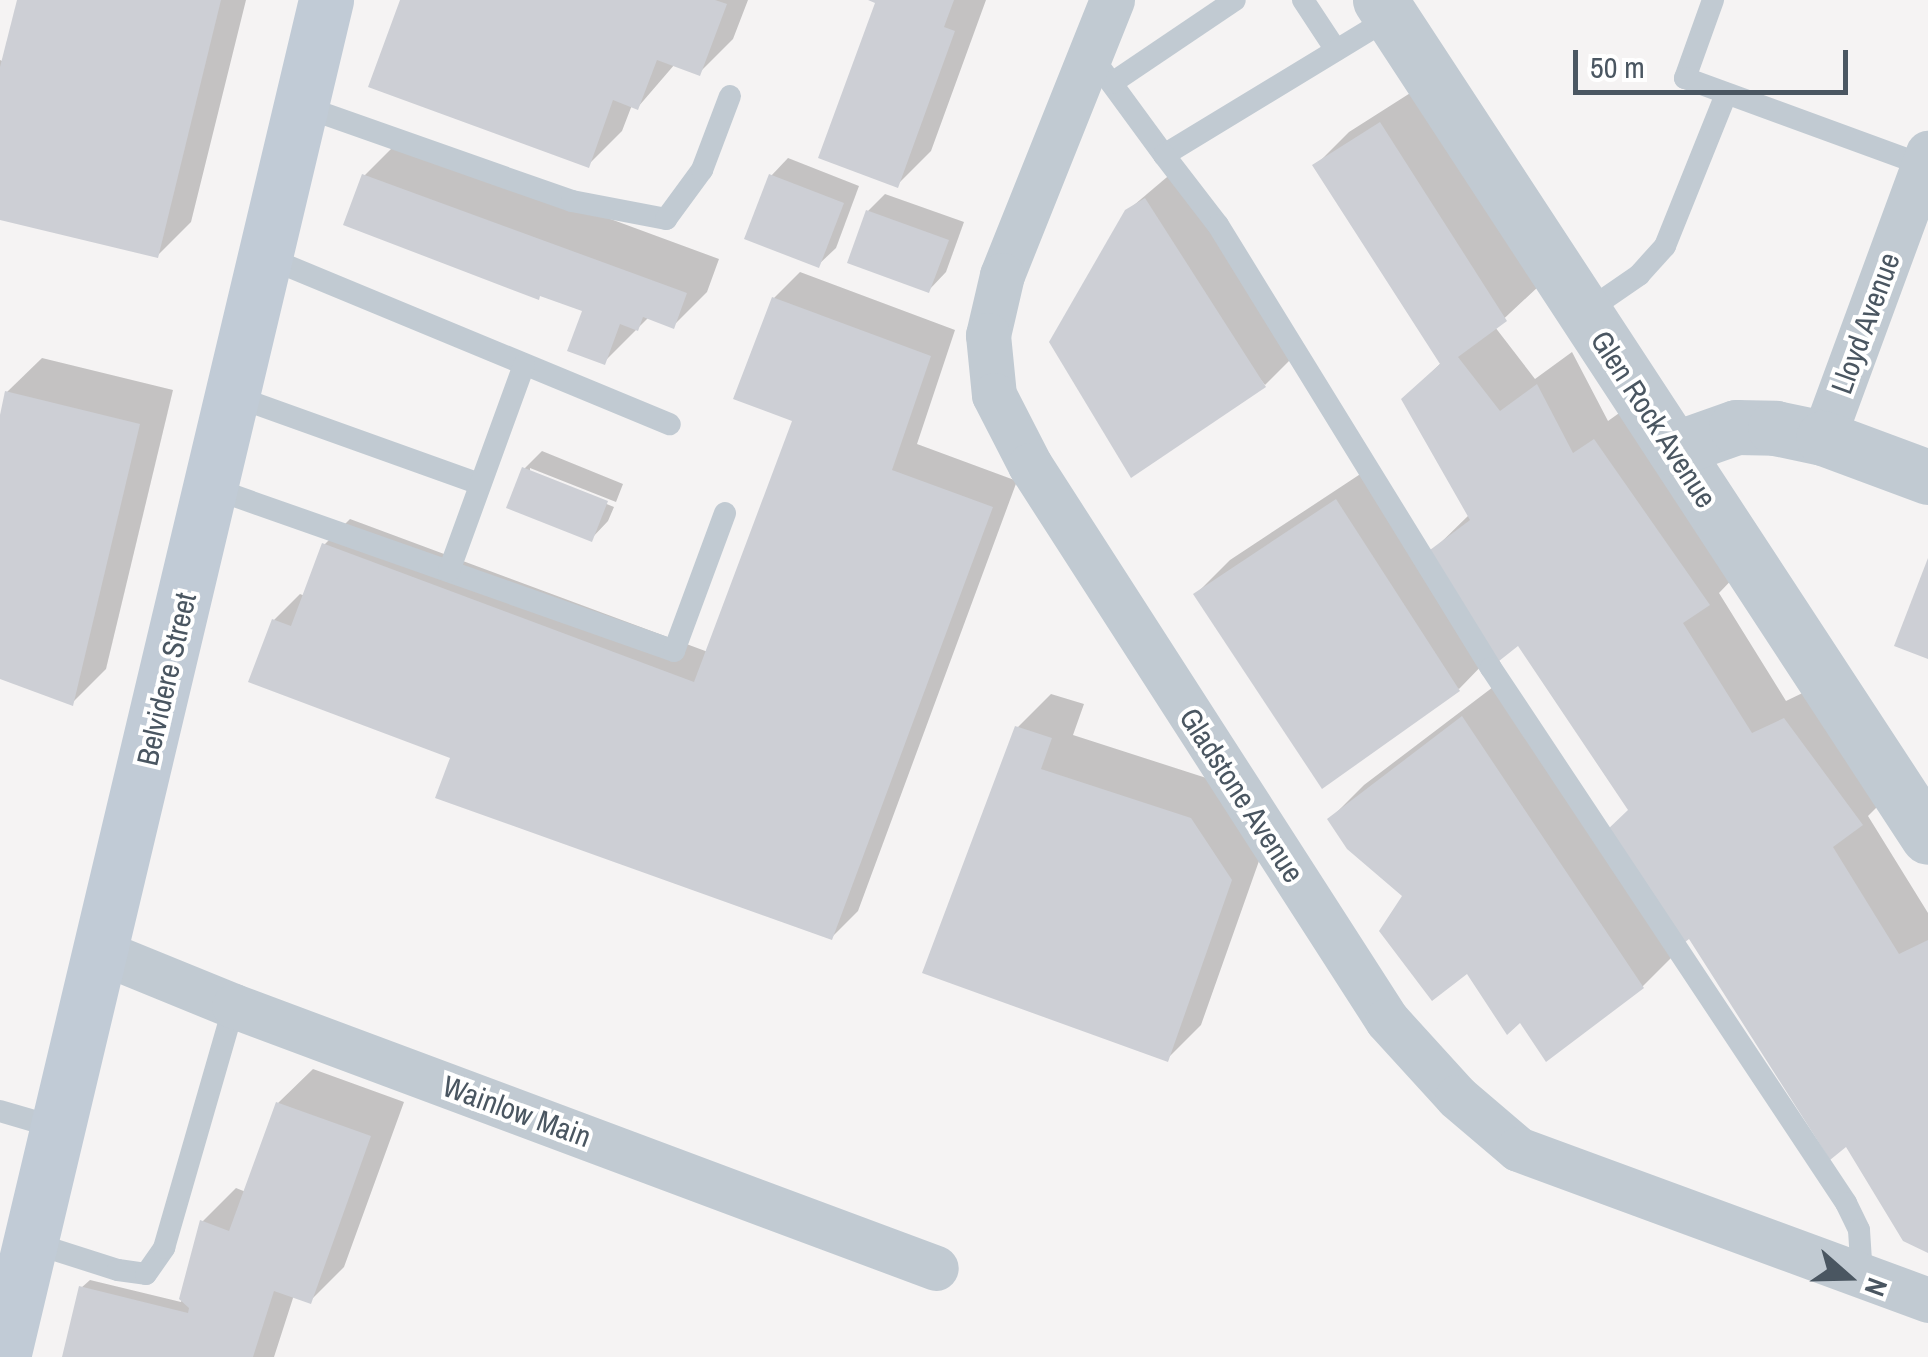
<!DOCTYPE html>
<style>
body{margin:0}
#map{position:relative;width:1928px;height:1357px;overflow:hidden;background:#f5f3f3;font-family:"Archivo Narrow",sans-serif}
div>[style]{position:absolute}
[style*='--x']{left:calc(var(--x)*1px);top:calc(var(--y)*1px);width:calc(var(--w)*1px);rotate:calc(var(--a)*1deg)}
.shadow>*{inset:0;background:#0003}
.building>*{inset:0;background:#cdcfd5}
.service>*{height:22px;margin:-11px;padding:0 11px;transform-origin:11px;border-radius:11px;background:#c1cad2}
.minor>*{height:45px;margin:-22.5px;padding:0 22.5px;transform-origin:22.5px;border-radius:22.5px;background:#c1cad2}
.tertiary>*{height:55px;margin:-27.5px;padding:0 27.5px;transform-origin:27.5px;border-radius:27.5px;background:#c1cad2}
.secondary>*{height:55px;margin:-27.5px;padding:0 27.5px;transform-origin:27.5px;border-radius:27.5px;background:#c1cbd6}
span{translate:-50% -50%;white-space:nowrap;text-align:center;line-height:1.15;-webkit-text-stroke:8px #fff;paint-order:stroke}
.street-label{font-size:30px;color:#4a5661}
.north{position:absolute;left:1798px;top:1227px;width:100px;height:100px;-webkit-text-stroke:8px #fff;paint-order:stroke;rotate:110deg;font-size:28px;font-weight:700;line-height:40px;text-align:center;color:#4a5661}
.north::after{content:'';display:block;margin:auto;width:35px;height:45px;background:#4a5661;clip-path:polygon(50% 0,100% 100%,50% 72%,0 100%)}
.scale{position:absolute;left:1573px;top:50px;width:275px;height:45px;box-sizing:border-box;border:5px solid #4a5661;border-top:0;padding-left:12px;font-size:30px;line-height:35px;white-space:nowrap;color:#4a5661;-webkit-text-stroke:8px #fff;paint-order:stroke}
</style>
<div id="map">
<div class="shadow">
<div style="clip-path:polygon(19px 0,246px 0,191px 222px,157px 256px,0 217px,0 60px,4px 62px)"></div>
<div style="clip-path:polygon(403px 0,748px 0,733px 39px,699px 73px,675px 64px,638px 107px,632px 105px,622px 131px,588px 165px)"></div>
<div style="clip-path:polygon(874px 0,986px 0,931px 151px,897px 185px,878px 2px)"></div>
<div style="clip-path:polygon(1415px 90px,1539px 286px,1495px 327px,1535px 379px,1572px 352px,1608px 421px,1629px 406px,1742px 569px,1719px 593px,1786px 701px,1819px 685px,1895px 789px,1868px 816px,1928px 913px,1928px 1250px,1519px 643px,1491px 656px,1459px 689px,1196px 594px,1230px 560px,1371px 467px,1428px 555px,1470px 514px,1404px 399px,1442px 362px,1315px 166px,1349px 132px)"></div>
<div style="clip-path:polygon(399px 141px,719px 259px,707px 292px,673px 326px,649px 317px,604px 362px,585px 310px,364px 176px)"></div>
<div style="clip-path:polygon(788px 158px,859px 186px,836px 248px,818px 265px,771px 176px)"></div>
<div style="clip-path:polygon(1180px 166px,1299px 351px,1265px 385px,1127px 211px)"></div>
<div style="clip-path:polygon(885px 194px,964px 222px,946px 272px,929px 290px,868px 211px)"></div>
<div style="clip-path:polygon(800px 272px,955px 330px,917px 444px,1017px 481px,858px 911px,832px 937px,454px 756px,274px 620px,300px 594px,305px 596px,324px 545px,350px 519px,708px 652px,795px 420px,774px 298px)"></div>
<div style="clip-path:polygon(42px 358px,173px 390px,106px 669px,72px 703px,0 676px,0 427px,7px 392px)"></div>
<div style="clip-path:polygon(542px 451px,623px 484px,616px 502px,530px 468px,530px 473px,614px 507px,608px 521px,591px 539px,524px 469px)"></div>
<div style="clip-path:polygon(1497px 684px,1677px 952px,1643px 986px,1547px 1059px,1521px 1020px,1468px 970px,1406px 896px,1330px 819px,1364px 785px)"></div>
<div style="clip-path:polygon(1051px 694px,1084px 704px,1073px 735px,1225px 784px,1265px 844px,1201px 1025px,1167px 1059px,1017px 728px)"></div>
<div style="clip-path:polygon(313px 1069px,404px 1102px,344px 1267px,310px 1301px,294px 1295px,274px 1357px,65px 1357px,81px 1288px,90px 1280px,181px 1302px,202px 1222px,236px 1188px,246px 1192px,278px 1103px)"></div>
</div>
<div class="building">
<div style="clip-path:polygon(17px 0,221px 0,158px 258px,0 220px,0 67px)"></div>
<div style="clip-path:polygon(400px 0,715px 0,727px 4px,700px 76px,657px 60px,638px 110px,613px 100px,589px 168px,368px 87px)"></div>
<div style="clip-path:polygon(868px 0,954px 0,944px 27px,955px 31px,898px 188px,818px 158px,875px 3px)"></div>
<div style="clip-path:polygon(1380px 122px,1507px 321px,1458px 357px,1500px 411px,1537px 384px,1573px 453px,1594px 439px,1710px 605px,1683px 623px,1752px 733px,1784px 718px,1863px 825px,1833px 847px,1899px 954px,1928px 940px,1928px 1253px,1903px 1241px,1846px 1147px,1830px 1160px,1689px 939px,1680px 946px,1606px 831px,1628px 810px,1518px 646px,1494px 665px,1426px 553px,1470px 520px,1401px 399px,1440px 364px,1312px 165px)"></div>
<div style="clip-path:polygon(362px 174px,687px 293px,674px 329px,643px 317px,638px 331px,620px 324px,605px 365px,567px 351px,582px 311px,540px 296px,539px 300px,343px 225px)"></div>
<div style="clip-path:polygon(769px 174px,844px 203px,819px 268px,744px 239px)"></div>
<div style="clip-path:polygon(1145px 198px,1266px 387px,1131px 478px,1049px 342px,1125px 210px)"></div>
<div style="clip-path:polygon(866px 210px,949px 240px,929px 293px,847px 263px)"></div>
<div style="clip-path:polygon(772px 297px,931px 356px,892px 470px,993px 507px,832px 940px,435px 798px,450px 758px,248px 682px,272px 619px,291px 626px,322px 543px,694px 682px,792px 421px,733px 399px)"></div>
<div style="clip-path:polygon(5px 391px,140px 424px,73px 706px,0 679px,0 415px)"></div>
<div style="clip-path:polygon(522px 467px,608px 501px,592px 542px,506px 508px)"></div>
<div style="clip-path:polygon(1336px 499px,1460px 691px,1322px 789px,1193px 594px)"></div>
<div style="clip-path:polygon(1928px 558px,1928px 659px,1894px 646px)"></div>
<div style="clip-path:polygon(1462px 716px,1644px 988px,1546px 1062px,1520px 1023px,1507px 1035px,1467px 974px,1432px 1001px,1379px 931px,1402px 896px,1347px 849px,1327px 819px)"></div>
<div style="clip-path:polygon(1015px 726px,1052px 738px,1041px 769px,1191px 818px,1232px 880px,1168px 1062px,922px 973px)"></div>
<div style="clip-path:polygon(276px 1102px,371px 1136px,311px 1304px,274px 1291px,253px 1357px,62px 1357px,79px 1286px,188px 1313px,189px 1308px,179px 1299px,200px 1220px,229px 1231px)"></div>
</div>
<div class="service">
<div style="--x:1303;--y:0;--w:60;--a:56.6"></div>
<div style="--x:1713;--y:0;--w:83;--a:109.7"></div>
<div style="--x:1685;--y:78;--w:259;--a:20.1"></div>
<div style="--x:1090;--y:54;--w:125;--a:53.8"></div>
<div style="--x:1164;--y:155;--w:266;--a:-31.3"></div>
<div style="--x:1112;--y:83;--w:148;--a:-34"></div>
<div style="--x:302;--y:106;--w:286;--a:19.4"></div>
<div style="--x:572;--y:201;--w:96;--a:10.8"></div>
<div style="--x:666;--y:219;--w:61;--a:-53.7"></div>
<div style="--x:702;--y:170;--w:79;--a:-69.3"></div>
<div style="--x:1164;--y:155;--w:88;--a:52.4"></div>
<div style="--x:1218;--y:225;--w:520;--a:58.36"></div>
<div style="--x:1491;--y:668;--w:642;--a:56.43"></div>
<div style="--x:1846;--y:1203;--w:30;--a:64"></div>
<div style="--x:1859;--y:1230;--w:46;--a:86.3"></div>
<div style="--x:266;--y:257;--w:437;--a:22.5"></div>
<div style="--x:1584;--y:313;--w:67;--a:-34.6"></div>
<div style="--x:1639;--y:275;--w:39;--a:-48"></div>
<div style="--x:1665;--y:246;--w:164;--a:-68.1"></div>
<div style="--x:234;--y:396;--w:261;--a:19.7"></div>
<div style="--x:212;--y:488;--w:490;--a:19.4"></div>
<div style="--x:674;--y:651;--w:147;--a:-69.7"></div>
<div style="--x:449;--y:571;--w:219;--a:-70"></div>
<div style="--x:0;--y:1111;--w:60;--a:16.3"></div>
<div style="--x:30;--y:1242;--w:92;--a:17.7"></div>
<div style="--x:118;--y:1270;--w:28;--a:8"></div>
<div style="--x:146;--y:1274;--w:32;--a:-55"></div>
<div style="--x:164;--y:1248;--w:252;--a:-73.9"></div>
</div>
<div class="minor">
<div style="--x:1112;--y:0;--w:296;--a:111.8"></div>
<div style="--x:1002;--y:275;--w:62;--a:103.1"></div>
<div style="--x:988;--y:335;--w:60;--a:84.3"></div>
<div style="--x:994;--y:395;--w:79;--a:62.8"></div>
<div style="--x:1030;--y:465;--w:660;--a:57.25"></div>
<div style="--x:1387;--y:1020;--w:104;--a:47.7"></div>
<div style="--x:1457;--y:1097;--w:80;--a:40.4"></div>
<div style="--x:1518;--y:1149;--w:437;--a:20.2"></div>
<div style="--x:1823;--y:438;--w:304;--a:-69.8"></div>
<div style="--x:99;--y:951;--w:146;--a:22.2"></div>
<div style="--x:234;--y:1006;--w:749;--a:20.47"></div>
</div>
<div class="tertiary">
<div style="--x:1380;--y:0;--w:1000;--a:56.79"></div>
<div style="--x:1674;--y:449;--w:66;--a:-19.5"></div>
<div style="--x:1736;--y:427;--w:39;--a:1"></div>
<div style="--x:1775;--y:428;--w:49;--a:11.8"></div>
<div style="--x:1823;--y:438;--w:112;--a:20.4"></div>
</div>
<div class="secondary">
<div style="--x:3;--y:1357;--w:1395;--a:-76.61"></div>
</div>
<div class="street-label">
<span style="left:1865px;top:323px;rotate:-70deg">Lloyd Avenue</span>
<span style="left:1654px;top:419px;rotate:57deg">Glen Rock Avenue</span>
<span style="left:166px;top:679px;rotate:-77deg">Belvidere Street</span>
<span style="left:1242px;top:795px;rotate:57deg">Gladstone Avenue</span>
<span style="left:517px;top:1111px;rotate:20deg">Wainlow Main</span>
</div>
<div class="north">N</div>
<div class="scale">50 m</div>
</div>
